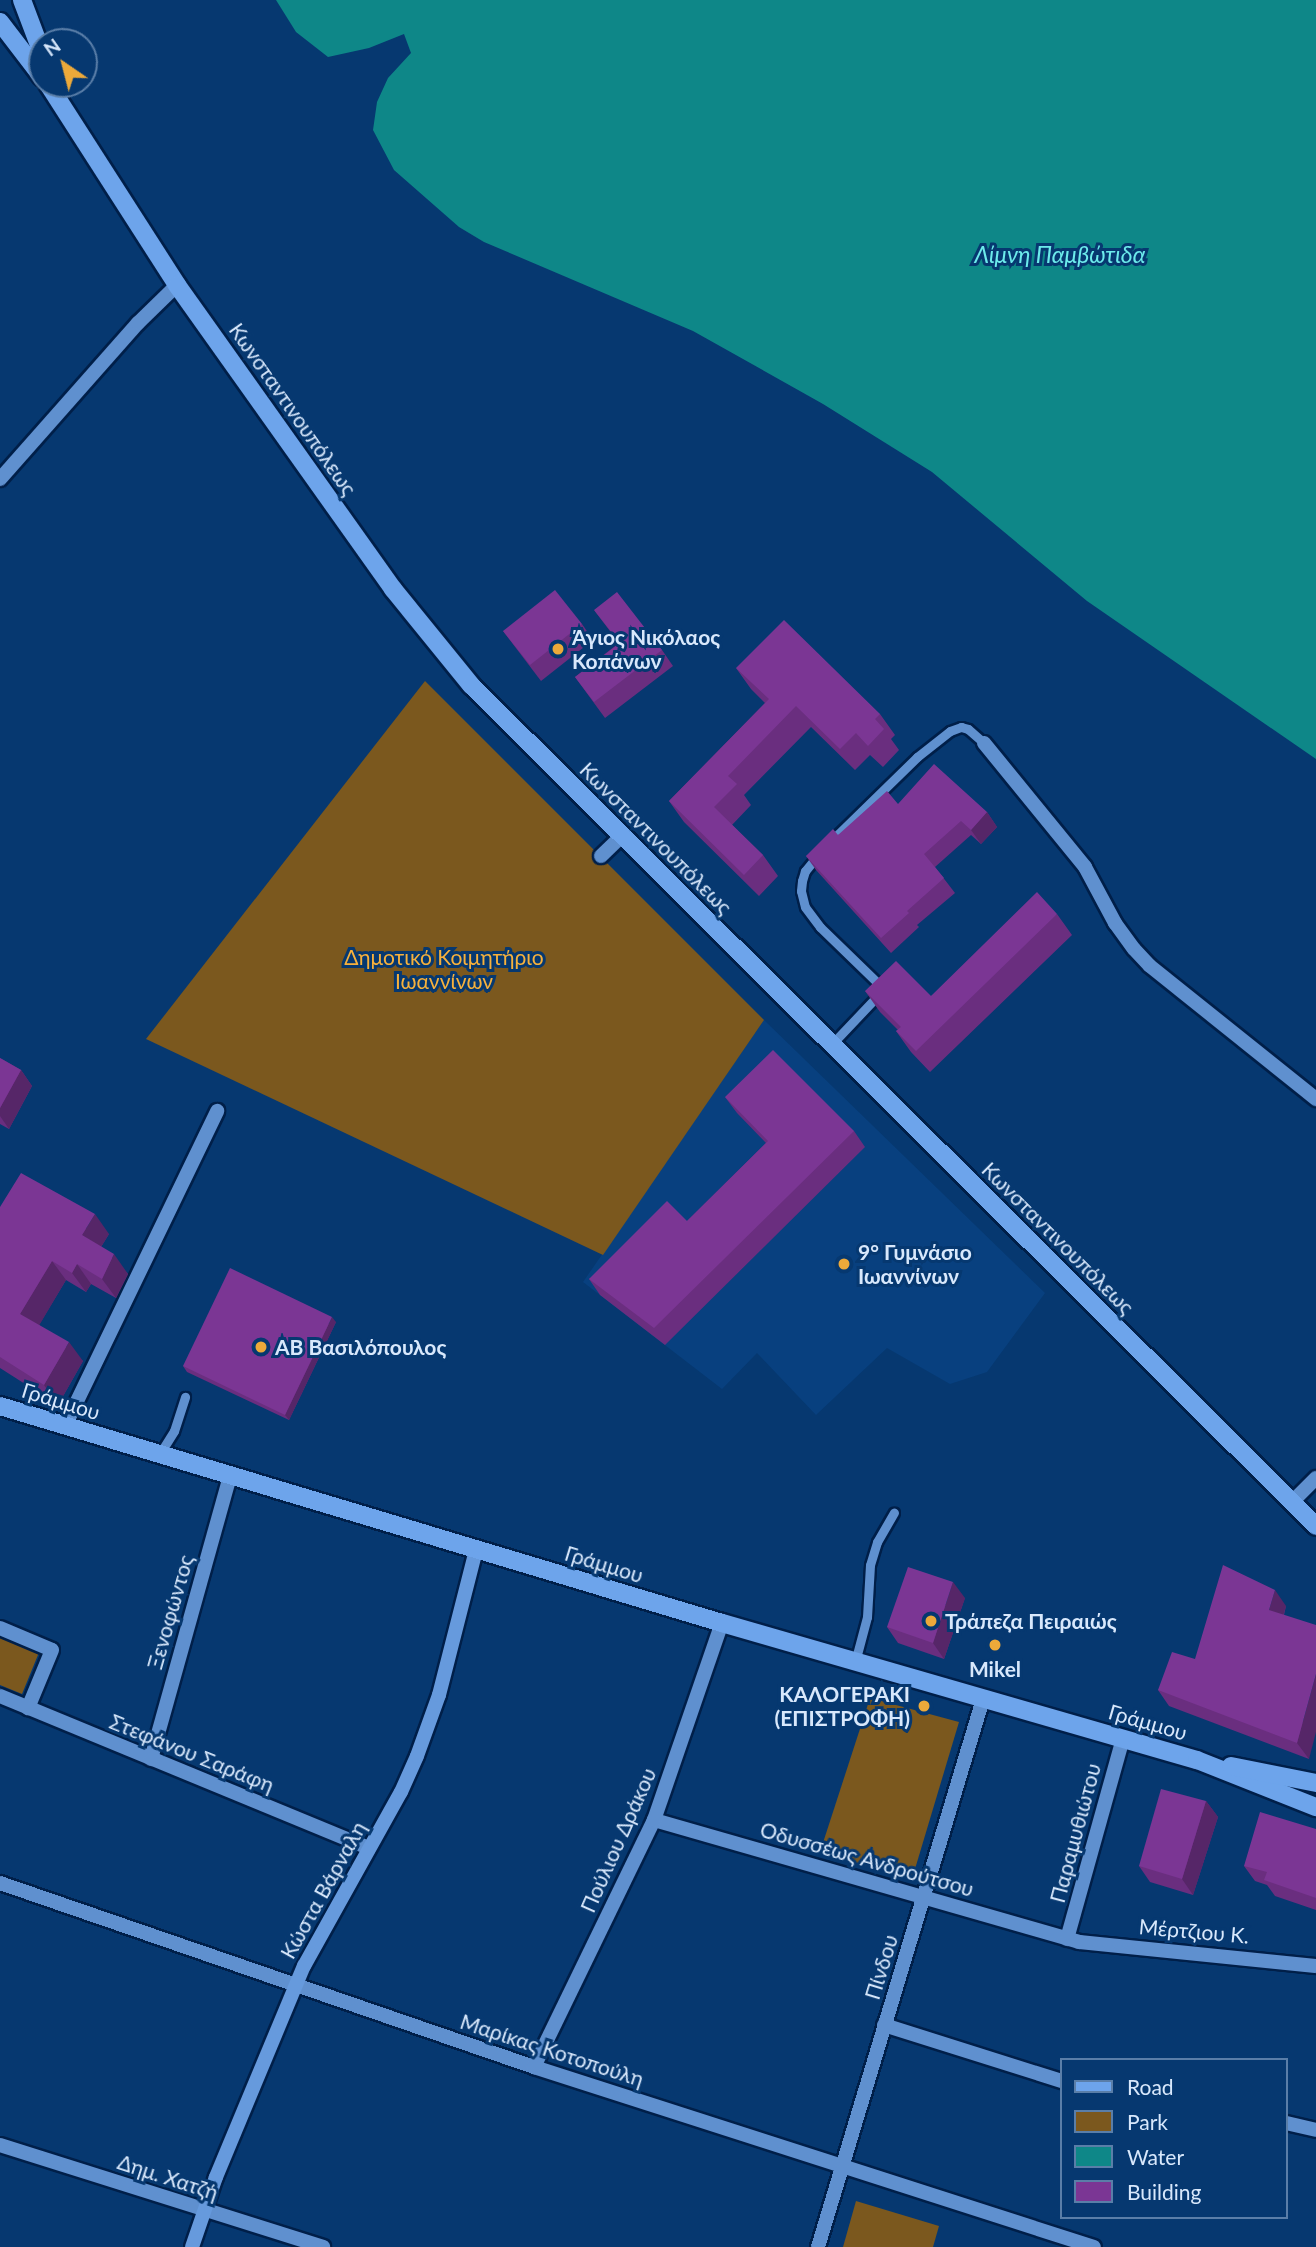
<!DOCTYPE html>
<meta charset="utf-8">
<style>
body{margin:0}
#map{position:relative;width:1316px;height:2247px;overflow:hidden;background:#063870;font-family:Lato,sans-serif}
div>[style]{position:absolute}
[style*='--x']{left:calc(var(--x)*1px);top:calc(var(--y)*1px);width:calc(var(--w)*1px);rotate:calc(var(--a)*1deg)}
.built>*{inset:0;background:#08407f}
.green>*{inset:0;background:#7b581e}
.water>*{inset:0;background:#0e8788}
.roads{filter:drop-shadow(2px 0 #001f49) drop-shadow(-2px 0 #001f49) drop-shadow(0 2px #001f49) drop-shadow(0 -2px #001f49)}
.lane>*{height:9px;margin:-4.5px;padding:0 4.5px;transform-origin:4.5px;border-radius:4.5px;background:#5f90cf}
.street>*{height:14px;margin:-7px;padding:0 7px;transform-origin:7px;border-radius:7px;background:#5f90cf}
.secondary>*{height:14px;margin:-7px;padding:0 7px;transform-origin:7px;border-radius:7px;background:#669add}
.primary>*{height:18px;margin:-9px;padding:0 9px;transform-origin:9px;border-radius:9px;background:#6da4eb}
.wall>*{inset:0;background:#6a2e7f}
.shaded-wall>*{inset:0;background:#562668}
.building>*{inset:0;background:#7b3694}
.dots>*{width:19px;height:19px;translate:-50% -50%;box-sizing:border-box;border:4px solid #063870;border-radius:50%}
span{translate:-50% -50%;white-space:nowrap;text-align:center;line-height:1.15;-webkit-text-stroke:6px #063870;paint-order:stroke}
.street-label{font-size:21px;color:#d8e8fc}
.poi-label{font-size:21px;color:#d8e8fc;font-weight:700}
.left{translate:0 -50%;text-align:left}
.right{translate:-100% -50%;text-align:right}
.park-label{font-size:21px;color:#f7b13c}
.water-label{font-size:23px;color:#6cebeb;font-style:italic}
.legend{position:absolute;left:1060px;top:2058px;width:228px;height:161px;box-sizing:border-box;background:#063870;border:2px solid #5a7ea8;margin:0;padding:9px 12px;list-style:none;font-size:21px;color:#d8e8fc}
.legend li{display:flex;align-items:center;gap:14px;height:35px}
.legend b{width:35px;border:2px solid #5a7ea8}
.north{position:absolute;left:28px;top:28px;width:70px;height:70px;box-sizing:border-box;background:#063870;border:2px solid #5a7ea8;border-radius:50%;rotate:325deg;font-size:19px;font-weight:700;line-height:28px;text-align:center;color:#d8e8fc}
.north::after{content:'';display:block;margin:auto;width:24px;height:32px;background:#eca93a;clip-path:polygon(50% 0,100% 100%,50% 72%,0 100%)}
</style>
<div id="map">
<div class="built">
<div style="clip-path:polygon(764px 1020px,1045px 1293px,987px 1372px,950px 1384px,887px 1348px,816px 1415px,757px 1353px,722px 1389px,583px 1282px)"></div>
</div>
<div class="green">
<div style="clip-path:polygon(425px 681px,764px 1020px,603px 1255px,146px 1039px)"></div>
<div style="clip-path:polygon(0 1634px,40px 1650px,22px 1694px,0 1685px)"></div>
<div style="clip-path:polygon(870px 1698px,959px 1722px,912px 1879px,820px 1852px)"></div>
<div style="clip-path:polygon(856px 2201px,939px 2226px,933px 2247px,843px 2247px)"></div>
</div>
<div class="water">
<div style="clip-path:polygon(276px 0,1316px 0,1316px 759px,1087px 601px,932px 472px,823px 404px,693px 331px,484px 242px,459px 227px,394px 170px,373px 130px,377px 102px,388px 78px,411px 53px,404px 34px,369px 48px,328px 57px,296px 32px)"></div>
</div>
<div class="roads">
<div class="lane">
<div style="--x:830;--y:842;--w:122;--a:-44.3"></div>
<div style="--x:917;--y:757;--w:42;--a:-38.2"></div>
<div style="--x:950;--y:731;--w:12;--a:-20"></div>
<div style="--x:961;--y:727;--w:7;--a:16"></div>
<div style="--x:968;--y:729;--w:21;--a:41"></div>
<div style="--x:818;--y:855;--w:21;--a:129"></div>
<div style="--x:805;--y:871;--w:10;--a:107"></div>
<div style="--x:802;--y:881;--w:10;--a:96"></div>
<div style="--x:801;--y:891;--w:16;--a:76"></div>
<div style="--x:805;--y:907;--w:25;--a:53"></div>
<div style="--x:820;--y:927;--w:89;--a:44.1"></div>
<div style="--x:884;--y:989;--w:77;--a:133.4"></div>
<div style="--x:159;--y:1455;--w:28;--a:-58"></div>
<div style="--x:174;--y:1431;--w:36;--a:-72"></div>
<div style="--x:855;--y:1662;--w:47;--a:-75.1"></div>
<div style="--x:867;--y:1617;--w:52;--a:-86.7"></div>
<div style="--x:870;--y:1565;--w:24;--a:-73"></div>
<div style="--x:877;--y:1542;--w:34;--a:-60"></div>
</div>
<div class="street">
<div style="--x:0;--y:479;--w:208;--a:-48.5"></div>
<div style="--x:138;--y:323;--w:54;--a:-44.3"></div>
<div style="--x:984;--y:743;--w:160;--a:50.8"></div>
<div style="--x:1085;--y:867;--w:64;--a:61.8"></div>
<div style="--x:1115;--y:923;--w:32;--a:54"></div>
<div style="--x:1134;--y:949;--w:23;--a:47"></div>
<div style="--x:1150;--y:966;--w:213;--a:38.7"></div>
<div style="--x:601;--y:856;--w:29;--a:-44"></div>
<div style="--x:65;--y:1426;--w:350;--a:-64.2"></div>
<div style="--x:1292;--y:1502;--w:34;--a:-45"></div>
<div style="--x:0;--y:1628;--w:56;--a:22.9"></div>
<div style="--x:52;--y:1650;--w:63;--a:112.5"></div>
<div style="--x:0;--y:1696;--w:399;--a:22.4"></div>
<div style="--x:151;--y:1759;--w:293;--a:-74.4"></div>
<div style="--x:654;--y:1820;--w:442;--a:16"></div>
<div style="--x:1079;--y:1942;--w:238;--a:5.8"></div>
<div style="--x:0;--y:1883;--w:565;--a:19.01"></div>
<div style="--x:534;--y:2067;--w:588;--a:17.82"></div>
<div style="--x:1067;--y:1939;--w:209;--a:-74.4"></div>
<div style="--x:884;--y:2025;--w:187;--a:17.5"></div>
<div style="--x:534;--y:2067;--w:275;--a:-64.1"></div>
<div style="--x:654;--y:1820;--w:208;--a:-71"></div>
<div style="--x:1286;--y:2123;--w:31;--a:13"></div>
<div style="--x:0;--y:2145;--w:339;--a:17.5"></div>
<div style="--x:818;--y:2247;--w:572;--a:-73.24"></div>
</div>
<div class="secondary">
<div style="--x:192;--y:2247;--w:74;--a:-71.1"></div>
<div style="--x:216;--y:2177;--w:229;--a:-67.4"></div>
<div style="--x:304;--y:1966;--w:199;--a:-60.9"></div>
<div style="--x:401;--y:1792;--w:39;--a:-66"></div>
<div style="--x:417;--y:1756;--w:65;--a:-70.2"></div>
<div style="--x:439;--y:1695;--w:150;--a:-75.7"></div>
</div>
<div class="primary">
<div style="--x:22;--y:0;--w:57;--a:69.3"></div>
<div style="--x:0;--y:22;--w:69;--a:52.6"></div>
<div style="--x:48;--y:84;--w:239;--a:57.3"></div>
<div style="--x:177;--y:285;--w:373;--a:54.6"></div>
<div style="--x:393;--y:589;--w:124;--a:50.9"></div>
<div style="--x:471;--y:685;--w:1192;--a:44.86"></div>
<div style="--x:0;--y:1406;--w:754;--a:16.73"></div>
<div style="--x:722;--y:1623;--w:494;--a:16.1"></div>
<div style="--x:1197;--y:1760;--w:128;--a:21.6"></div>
<div style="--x:1231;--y:1766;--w:87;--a:11.3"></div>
</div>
</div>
<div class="wall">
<div style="clip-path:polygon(594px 610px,662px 650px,673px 666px,605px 718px,575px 677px,619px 643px)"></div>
<div style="clip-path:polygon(582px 624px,593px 640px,541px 681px,503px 631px)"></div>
<div style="clip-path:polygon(736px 668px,880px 714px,895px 735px,891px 739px,899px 750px,883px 767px,870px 755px,855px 770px,811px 727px,744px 795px,751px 805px,732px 825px,763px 855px,778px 876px,759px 896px,684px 822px,669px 801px,765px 703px,751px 689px)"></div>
<div style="clip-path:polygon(898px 804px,987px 812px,997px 827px,981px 844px,971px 835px,935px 867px,955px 893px,917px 925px,919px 927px,891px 953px,816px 870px,806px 856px,838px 835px)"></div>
<div style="clip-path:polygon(1057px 914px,1072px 935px,930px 1072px,911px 1052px,896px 1031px,898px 1030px,880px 1012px,865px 991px,931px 996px)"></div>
<div style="clip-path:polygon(0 1058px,21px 1070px,32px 1086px,9px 1129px,0 1124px)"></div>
<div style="clip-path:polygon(725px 1097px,854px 1131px,865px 1147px,665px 1345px,600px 1295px,589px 1279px,687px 1221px,766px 1143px,737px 1113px)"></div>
<div style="clip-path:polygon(0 1207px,109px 1234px,101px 1247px,128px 1274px,116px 1298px,91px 1284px,86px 1292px,66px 1280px,39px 1325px,83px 1361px,58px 1405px,0 1368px)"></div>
<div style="clip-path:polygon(336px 1322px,289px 1420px,187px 1372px,183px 1366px)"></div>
<div style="clip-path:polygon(965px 1598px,944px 1659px,898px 1643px,887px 1627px)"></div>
<div style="clip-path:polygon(1286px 1606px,1284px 1615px,1309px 1759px,1169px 1706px,1158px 1690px,1195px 1659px)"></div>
<div style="clip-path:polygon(1206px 1801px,1218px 1817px,1193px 1895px,1150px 1882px,1139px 1866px)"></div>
<div style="clip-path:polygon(1316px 1829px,1316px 1910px,1275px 1896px,1267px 1885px,1255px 1881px,1244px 1866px)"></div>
</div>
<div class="shaded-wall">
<div style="clip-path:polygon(987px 812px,997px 827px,981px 844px,971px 830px)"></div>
<div style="clip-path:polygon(21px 1070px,32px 1086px,9px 1129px,0 1116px,0 1108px)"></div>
<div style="clip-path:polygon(95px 1214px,109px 1234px,96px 1255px,82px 1235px)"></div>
<div style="clip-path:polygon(114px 1254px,128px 1274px,116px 1298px,102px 1279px)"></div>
<div style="clip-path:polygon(52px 1261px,66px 1280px,34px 1334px,20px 1314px)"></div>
<div style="clip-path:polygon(77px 1264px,91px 1284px,86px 1292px,72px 1273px)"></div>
<div style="clip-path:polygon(332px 1317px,336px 1322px,289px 1420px,285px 1415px)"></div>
<div style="clip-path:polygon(69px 1342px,83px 1361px,58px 1405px,44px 1385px)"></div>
<div style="clip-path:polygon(953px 1582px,965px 1598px,944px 1659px,933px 1643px)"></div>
<div style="clip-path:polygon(1275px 1590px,1286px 1606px,1280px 1626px,1269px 1610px)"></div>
<div style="clip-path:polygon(1316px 1674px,1316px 1732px,1309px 1759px,1297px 1743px)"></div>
<div style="clip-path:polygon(1206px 1801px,1218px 1817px,1193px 1895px,1182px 1879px)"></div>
</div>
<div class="building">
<div style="clip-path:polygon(555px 590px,582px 624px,530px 665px,503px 631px)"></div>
<div style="clip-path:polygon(617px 592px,662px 650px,594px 702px,575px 677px,620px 643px,594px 610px)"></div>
<div style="clip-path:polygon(784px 620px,880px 714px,875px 719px,884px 729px,868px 746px,856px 733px,840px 749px,796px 706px,728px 776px,737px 784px,714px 807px,763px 855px,744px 875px,669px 801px,769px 699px,736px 668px)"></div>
<div style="clip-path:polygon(934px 764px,987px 812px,971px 830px,961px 821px,924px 854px,944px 878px,907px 911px,909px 913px,881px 938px,806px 856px,833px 829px,838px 835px,887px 791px,898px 804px)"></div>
<div style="clip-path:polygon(1037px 892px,1057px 914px,916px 1051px,896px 1031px,901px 1027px,865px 991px,896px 961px,931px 996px)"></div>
<div style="clip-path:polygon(773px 1050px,854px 1131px,654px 1328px,589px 1279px,667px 1201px,687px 1221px,768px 1141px,725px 1097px)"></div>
<div style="clip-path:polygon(0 1058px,21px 1070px,0 1108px)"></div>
<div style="clip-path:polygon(21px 1173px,95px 1214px,82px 1235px,114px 1254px,102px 1279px,77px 1264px,72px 1273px,52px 1261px,20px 1314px,69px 1342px,44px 1385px,0 1357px,0 1207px)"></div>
<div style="clip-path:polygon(230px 1268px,332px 1317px,285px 1415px,183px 1366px)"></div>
<div style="clip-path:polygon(1223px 1565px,1275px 1590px,1269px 1610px,1316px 1625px,1316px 1674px,1297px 1743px,1158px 1690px,1172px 1652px,1195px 1659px)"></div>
<div style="clip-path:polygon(908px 1567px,953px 1582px,933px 1643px,887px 1627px)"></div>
<div style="clip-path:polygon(1161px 1789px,1206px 1801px,1182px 1879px,1139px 1866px)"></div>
<div style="clip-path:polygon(1260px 1812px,1316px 1829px,1316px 1898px,1264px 1880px,1267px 1872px,1244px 1866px)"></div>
</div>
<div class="dots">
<div style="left:558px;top:649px;background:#eca93a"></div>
<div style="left:844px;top:1264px;background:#eca93a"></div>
<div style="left:261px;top:1347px;background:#eca93a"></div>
<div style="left:931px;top:1621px;background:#eca93a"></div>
<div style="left:995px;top:1645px;background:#eca93a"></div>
<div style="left:924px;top:1706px;background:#eca93a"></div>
</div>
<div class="street-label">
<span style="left:293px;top:409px;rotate:55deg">Κωνσταντινουπόλεως</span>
<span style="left:656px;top:838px;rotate:45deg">Κωνσταντινουπόλεως</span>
<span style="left:1058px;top:1238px;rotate:45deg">Κωνσταντινουπόλεως</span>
<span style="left:61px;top:1401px;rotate:17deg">Γράμμου</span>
<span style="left:604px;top:1564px;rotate:17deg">Γράμμου</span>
<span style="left:170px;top:1612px;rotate:-74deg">Ξενοφώντος</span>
<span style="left:1148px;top:1722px;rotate:16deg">Γράμμου</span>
<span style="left:192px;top:1753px;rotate:22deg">Στεφάνου Σαράφη</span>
<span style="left:1075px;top:1833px;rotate:-75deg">Παραμυθιώτου</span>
<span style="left:618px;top:1840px;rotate:-66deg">Πούλιου Δράκου</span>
<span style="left:867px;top:1859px;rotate:16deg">Οδυσσέως Ανδρούτσου</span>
<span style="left:323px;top:1890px;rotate:-61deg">Κώστα Βάρναλη</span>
<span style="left:1194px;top:1931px;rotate:5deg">Μέρτζιου Κ.</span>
<span style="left:881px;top:1967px;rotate:-73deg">Πίνδου</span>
<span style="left:552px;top:2050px;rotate:18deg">Μαρίκας Κοτοπούλη</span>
<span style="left:168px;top:2177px;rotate:18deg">Δημ. Χατζή</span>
</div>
<div class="poi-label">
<span class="left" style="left:572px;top:649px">Άγιος Νικόλαος<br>Κοπάνων</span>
<span class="left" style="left:858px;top:1264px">9° Γυμνάσιο<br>Ιωαννίνων</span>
<span class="left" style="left:275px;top:1347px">ΑΒ Βασιλόπουλος</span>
<span class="left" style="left:945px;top:1621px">Τράπεζα Πειραιώς</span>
<span style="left:995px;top:1669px">Mikel</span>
<span class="right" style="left:910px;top:1706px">ΚΑΛΟΓΕΡΑΚΙ<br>(ΕΠΙΣΤΡΟΦΗ)</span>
</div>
<div class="park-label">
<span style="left:444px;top:969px">Δημοτικό Κοιμητήριο<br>Ιωαννίνων</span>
</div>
<div class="water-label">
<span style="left:1060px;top:254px">Λίμνη Παμβώτιδα</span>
</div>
<ul class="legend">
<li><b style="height:9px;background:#6da4eb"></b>Road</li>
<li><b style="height:19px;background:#7b581e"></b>Park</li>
<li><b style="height:19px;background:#0e8788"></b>Water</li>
<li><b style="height:19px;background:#7b3694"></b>Building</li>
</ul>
<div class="north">N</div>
</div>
